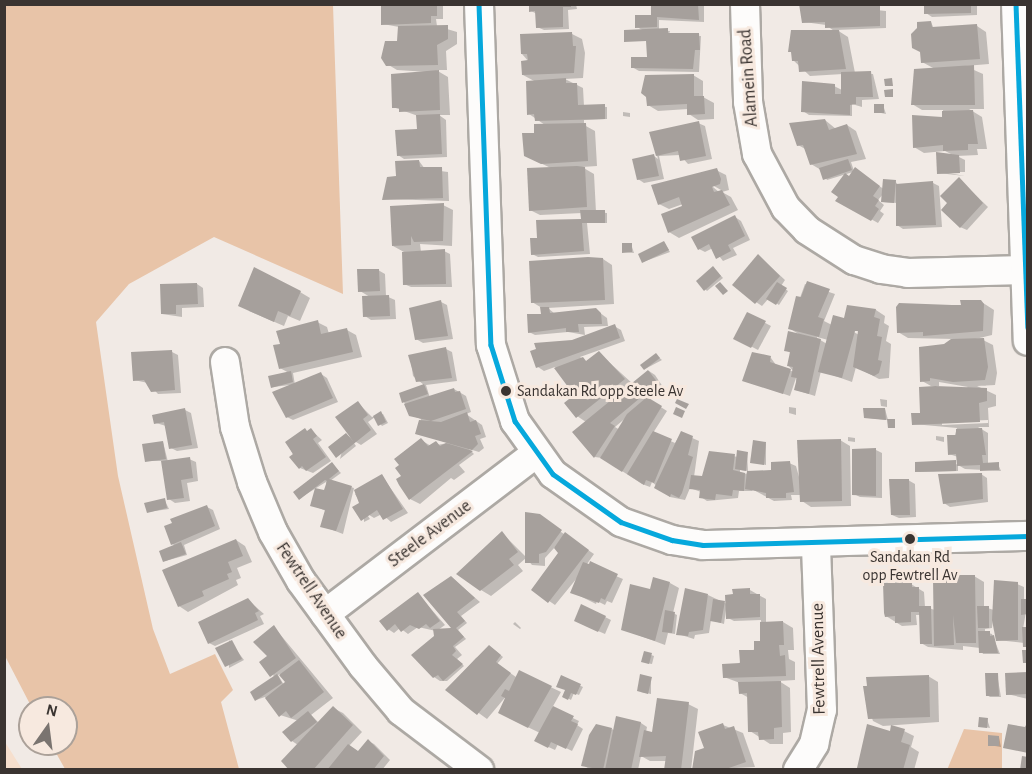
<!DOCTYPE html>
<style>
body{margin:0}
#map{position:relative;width:1032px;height:774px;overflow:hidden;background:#f1eae5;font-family:"Alegreya Sans",sans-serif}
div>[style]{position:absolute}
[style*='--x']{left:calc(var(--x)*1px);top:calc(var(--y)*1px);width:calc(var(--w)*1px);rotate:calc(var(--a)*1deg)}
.green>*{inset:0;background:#f6dfcd}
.forest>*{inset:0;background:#e8c4a8}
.shadow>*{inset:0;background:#0003}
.building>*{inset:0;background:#a6a09c}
.roads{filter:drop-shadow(2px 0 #ada9a4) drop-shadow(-2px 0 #ada9a4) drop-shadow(0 2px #ada9a4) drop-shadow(0 -2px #ada9a4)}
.minor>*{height:28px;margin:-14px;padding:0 14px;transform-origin:14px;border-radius:14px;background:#fdfcfb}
.bus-1>*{height:4.5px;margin:-2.25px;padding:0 2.25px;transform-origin:2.25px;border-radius:2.25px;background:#06a8dc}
.dots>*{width:16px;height:16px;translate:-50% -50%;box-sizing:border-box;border:3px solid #f7e9df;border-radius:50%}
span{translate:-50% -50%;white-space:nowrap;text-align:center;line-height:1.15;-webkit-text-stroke:6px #f7e9df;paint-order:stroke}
.bus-label{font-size:16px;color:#3a3431}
.left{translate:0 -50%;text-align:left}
.street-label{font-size:18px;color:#3a3431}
.frame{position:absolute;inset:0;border:6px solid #3a3431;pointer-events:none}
.north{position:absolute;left:18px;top:696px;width:60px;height:60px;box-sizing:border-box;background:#f7e9df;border:2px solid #aba199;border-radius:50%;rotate:14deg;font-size:16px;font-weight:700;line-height:24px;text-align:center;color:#3a3431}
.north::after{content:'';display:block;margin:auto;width:21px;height:27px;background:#7a7470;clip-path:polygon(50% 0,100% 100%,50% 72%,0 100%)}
</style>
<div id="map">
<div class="green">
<div style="clip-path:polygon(4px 742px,5px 742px,22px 769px,5px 769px)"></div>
</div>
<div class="forest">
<div style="clip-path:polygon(4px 5px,333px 5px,343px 294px,214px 237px,129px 284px,96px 322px,118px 476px,153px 629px,170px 674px,215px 654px,233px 690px,221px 702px,239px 769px,65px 769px,51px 744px,66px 744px,66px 708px,32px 708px,5px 656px)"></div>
<div style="clip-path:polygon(964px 729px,1002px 733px,1002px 769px,947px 770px)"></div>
</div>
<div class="shadow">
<div style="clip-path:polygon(396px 4px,443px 4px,443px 19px,436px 19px,437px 26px,457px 32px,457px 44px,446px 51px,447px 70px,436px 70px,448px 77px,450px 115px,439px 115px,446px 120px,447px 157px,404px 159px,398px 155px,418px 130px,418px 116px,393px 107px,428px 72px,397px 70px,387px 64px,398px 43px,399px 27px,383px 24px)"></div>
<div style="clip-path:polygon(531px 4px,576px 4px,577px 9px,568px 10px,569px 29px,544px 30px,537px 27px,537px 14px,531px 11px)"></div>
<div style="clip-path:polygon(652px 4px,704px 4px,704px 22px,659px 20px,659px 30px,670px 31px,668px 37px,701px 36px,699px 72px,639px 71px,632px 67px,648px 58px,647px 40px,625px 41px,644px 31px,637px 27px,653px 18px)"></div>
<div style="clip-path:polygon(802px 4px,856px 4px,856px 8px,886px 11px,886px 28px,837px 30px,848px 37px,855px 73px,873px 74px,879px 99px,862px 100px,862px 107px,852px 104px,852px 116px,809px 115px,803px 111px,834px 86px,842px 90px,843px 74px,810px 76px,793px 60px,834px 31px,826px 25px,804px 22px)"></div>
<div style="clip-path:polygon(926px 4px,977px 4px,977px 15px,932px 17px,926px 13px)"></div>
<div style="clip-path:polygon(931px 22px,934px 29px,977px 26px,986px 32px,989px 64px,965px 66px,983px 74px,984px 109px,969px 109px,982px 117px,987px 149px,977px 149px,978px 155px,957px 156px,965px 160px,965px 172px,943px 172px,965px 176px,938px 173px,955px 156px,945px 151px,924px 153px,914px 147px,943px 119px,943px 110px,922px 110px,912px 104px,935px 69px,922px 62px,922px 52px,913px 47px,915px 30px)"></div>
<div style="clip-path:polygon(572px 34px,582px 39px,585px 53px,583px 78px,565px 79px,583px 88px,584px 106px,607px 107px,607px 119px,584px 120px,584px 125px,595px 131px,597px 166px,582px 167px,594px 174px,596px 212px,607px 213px,607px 223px,587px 223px,590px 254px,538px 257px,532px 254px,539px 240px,582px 220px,582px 213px,540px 215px,530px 210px,553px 169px,536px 161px,536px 134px,545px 125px,529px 114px,536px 82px,523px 75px,529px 62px,522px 54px)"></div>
<div style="clip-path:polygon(693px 75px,703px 81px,703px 97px,714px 103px,714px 119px,698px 120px,689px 114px,688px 109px,658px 111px,648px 105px)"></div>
<div style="clip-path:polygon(883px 105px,886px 114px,876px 112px)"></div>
<div style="clip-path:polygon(623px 112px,630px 113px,630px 117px,623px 116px)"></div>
<div style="clip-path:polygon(825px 120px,836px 129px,847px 125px,856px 131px,866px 159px,851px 162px,854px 171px,884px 189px,895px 181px,898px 185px,933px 183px,939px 186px,942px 227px,903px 229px,897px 225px,897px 203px,883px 202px,884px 193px,878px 200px,884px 205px,880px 211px,884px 214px,878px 223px,837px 200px,853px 172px,827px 180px,821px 170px,811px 164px,807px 150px,798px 145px)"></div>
<div style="clip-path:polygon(698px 123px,705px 126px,712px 159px,688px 164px,680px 155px,659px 156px,664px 179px,644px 183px,638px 179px,654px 156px,658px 159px,651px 133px)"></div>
<div style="clip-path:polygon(419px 161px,425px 169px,448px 172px,449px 201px,384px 199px,397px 178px)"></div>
<div style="clip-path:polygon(evenodd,716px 170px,726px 175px,729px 190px,722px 192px,731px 197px,738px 210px,679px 238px,669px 232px,683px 204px,669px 209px,659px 204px,716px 170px,707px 182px,721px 190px,719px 192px,707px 182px)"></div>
<div style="clip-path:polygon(959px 179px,988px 207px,967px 230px,960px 227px,950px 203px)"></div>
<div style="clip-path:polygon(443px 205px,453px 210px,452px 246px,420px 244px,421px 252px,444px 251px,450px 254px,452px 287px,411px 287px,404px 284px,404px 252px,393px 246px)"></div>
<div style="clip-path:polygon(735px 217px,741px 221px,750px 240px,733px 248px,737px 255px,723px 261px,713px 248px,705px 252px,699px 249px)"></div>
<div style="clip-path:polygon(664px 242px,670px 252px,643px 262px)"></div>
<div style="clip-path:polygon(631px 244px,634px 253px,623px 252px)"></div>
<div style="clip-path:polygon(759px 256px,785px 280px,781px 286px,788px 291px,779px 305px,769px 298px,762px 306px,756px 302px)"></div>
<div style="clip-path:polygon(603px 259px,612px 265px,614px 304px,548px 308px,555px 314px,596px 310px,607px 318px,608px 326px,584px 327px,585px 335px,568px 332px,535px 335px,529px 332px,542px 315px,542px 308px,532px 302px)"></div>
<div style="clip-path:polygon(714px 268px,723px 278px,707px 291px,705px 289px)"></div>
<div style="clip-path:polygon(378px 270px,385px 274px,386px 296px,395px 300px,396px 319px,371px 320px,365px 316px,370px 297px,360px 291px)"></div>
<div style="clip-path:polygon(197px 284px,203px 288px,204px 307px,182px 308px,182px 317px,162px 314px)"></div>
<div style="clip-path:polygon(evenodd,805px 284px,835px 294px,824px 321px,832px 325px,845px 320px,848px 307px,876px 310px,885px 316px,884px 323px,889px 326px,886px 341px,891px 344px,889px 378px,879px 379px,856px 367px,852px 382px,821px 371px,815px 396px,796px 390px,796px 378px,790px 396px,743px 380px,771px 358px,776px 365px,794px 372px,788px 365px,791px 353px,785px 350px,800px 335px,789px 328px,805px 284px,849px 326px,859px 332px,859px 335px,847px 328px,849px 326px,805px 284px,817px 337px,828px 340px,827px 344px,817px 338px,817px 337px)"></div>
<div style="clip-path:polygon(300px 292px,310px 298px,300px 321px,288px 316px,284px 326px,249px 311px)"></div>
<div style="clip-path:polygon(evenodd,980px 301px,994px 310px,992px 335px,971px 340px,983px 340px,993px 345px,997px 373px,995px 385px,977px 386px,996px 395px,996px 406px,988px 408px,989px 427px,978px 427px,988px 433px,988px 464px,998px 464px,1001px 471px,965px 469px,958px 465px,958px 471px,920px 472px,917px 471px,958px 464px,958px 457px,949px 454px,957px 428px,913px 424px,921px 414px,968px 387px,939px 382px,939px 386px,931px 386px,922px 381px,944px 346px,954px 339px,908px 338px,898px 332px,900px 304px,962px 306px,980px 301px,988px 420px,988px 423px,942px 425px,942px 422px,988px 420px)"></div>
<div style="clip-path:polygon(441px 302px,447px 305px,453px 339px,423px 343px,416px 339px)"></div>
<div style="clip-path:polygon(748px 314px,771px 326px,758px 350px,735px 338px)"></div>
<div style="clip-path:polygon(317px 322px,327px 327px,329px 334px,347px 330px,356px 335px,362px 357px,293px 373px,295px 385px,321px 374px,327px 378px,338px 402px,293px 420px,287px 417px,290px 385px,273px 387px,289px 373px,280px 368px,281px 345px)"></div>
<div style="clip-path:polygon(evenodd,614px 326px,621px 330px,625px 341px,580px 357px,587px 362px,599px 353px,633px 384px,649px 371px,655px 375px,663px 387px,648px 399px,667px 411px,653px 433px,675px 443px,681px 433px,699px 441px,694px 477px,703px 478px,710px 452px,738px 457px,747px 453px,748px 471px,740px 470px,740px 474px,772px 472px,789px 463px,796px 466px,801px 484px,840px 440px,850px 446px,851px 506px,811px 507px,802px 501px,801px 495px,791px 495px,792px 500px,774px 501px,748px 487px,753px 491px,739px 491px,738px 498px,707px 501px,701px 497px,701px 492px,690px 488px,685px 500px,670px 497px,652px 482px,650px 487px,642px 484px,602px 458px,595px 457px,574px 432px,586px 422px,577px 416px,577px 396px,555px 367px,544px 371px,538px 367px,573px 341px,614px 326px,628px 416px,620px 430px,615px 427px,628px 416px)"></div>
<div style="clip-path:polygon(446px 349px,452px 352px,457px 381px,426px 385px,430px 398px,454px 389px,466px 396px,471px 412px,466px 414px,482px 425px,486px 437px,480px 439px,484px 448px,479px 452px,469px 449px,474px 454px,459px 465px,465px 472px,454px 480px,451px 478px,420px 504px,410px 499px,403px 476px,421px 440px,431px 446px,448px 443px,417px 433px,421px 419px,410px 415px,404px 402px,424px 385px,413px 376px,410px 356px)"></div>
<div style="clip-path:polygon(172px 352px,178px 355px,181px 393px,158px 394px,148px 383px,134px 380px)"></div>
<div style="clip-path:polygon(656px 355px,662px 360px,645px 369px)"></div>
<div style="clip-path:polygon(880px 399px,887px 400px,887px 407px,881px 406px)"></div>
<div style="clip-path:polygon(358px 403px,372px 417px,383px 414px,388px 423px,382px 426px,375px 417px,368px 422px,377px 434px,361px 445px,351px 439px,356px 446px,340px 459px,346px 435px,354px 439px)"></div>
<div style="clip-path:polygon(789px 407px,796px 408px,796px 415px,789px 413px)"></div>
<div style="clip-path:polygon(885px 409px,888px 420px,868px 418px)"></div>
<div style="clip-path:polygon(185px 410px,191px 413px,198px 448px,177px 451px,171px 448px,166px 426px,156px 423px)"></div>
<div style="clip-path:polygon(311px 430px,322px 440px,318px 443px,331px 461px,313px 473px,300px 468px,287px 443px)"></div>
<div style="clip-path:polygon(936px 436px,944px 437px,944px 442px,936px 440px)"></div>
<div style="clip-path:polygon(848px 437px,855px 438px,855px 442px,848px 441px)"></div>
<div style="clip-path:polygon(163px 442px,168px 462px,189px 459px,196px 462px,198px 481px,187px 483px,190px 501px,175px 503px,169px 499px,163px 461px,147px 461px)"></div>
<div style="clip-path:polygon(766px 443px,766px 465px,752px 462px)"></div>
<div style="clip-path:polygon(876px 450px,882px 453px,882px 498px,860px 497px,854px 494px)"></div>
<div style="clip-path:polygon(332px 464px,341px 473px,330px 481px,354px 488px,343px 534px,322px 526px,326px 511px,312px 505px,326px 492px,326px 482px,300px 498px)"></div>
<div style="clip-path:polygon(981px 474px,987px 478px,988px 502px,950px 507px,944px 503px)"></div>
<div style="clip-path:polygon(382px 476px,408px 513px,391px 522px,382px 514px,374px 518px,366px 513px,370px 519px,364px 522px,364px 508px,355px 494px)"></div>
<div style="clip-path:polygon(908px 480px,915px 484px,916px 517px,899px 518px,892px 515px)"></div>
<div style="clip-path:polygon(164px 499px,169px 509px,148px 512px)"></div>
<div style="clip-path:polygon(207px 507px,213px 510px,220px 529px,184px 545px,187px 555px,165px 561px,176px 546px,172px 544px)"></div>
<div style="clip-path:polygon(534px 514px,594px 554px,587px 564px,623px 579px,612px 603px,607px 601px,605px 605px,597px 601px,596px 604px,578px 595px,577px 578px,555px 605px,533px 590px,560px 553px,555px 547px,545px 558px,545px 566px,532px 565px,526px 558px,518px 565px,523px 571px,491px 596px,481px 590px,502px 533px,526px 557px)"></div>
<div style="clip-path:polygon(236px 540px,245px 546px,252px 562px,237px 568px,241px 578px,236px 580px,238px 585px,188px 612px,179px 606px)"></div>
<div style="clip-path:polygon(974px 576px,984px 582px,984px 607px,994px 610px,1017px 584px,1024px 587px,1024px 600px,1028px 600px,1023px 629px,1028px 629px,1028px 647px,1024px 643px,997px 640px,993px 619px,992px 628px,985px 629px,985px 632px,992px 634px,1000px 654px,983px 654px,980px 648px,963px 646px,963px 650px,928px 647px,921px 643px,920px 615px,916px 615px,917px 625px,902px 626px,886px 616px,911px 584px,924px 592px,925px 607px,935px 610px,934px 581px)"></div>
<div style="clip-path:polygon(451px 577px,480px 602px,461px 616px,467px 623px,458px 630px,466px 639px,455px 647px,462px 655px,457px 659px,464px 666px,447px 681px,440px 681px,434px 677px,436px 631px,418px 627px,408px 634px,400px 628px,394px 633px,388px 629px,418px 594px,445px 625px,438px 630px,454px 630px)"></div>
<div style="clip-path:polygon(670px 583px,679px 588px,673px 613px,677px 615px,675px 634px,668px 633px,665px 645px,622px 629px,651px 591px)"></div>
<div style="clip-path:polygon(750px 590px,766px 599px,766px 623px,783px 622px,793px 628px,794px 650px,788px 650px,789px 659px,795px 662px,795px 680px,779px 681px,790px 688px,791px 732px,783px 733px,783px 744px,770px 744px,750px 731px,749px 698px,740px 693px,740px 683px,724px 677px,762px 642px,761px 620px,734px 621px,728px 618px,726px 610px,724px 624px,711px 620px,709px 633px,695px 635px,694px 639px,678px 634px,708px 595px,727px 604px)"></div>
<div style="clip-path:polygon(248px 600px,264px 614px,260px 616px,264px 624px,229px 640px,244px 660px,229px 668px,229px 640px,215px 646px,209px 643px)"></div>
<div style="clip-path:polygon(605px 617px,611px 620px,605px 634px,582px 624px)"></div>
<div style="clip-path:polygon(515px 622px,521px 628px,520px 629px,513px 624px)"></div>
<div style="clip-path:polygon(evenodd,274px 627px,333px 698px,311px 715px,319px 723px,333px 708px,343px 713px,362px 732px,349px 746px,359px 752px,368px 741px,374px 744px,390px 760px,382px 770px,291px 770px,298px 745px,292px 741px,299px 721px,280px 715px,265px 697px,256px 700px,274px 678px,269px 656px,274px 627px,280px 674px,287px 683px,284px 685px,278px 675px,280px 674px)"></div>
<div style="clip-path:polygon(492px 648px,503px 657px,497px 664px,516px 677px,519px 672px,561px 692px,552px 708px,579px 721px,577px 725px,583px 729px,572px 751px,558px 744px,555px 750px,542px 744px,540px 733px,509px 718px,508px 694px,487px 719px,447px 690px,476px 658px)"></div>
<div style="clip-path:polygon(645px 653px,654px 656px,652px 664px,646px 663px)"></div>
<div style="clip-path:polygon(997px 674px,1001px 697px,990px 697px,987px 695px)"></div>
<div style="clip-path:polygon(1028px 674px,1028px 699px,1007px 694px)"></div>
<div style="clip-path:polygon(928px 676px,938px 682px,939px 722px,883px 726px,873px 721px,865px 698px,868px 678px)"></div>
<div style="clip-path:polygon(562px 677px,583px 687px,579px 695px,574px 693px,571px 700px,564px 696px,567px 690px)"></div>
<div style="clip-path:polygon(651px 678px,651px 694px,641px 692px)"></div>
<div style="clip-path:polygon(688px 704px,698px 709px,691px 770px,665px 770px,667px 761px,650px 761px,641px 756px,638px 770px,591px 770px,583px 765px,612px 729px,615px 731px,617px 718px,641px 723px,647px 727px,646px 732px,654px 733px)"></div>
<div style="clip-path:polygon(987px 719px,990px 728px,979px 726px)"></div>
<div style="clip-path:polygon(723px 725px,743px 733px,755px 767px,694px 770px)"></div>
<div style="clip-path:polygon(904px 731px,914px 736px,911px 747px,919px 752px,914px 770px,859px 767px,891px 733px)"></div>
<div style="clip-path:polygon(999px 737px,1001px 747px,989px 745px)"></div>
</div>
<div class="building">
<div style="clip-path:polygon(390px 4px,437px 4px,437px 16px,431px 16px,431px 23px,381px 25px,381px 6px)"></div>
<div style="clip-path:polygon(529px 4px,571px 4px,571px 7px,563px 7px,563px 27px,536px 28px,535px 11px,529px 12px)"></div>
<div style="clip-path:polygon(651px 4px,698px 4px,699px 20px,657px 17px,657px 27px,635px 28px,635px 15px,651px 15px)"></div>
<div style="clip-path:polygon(799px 4px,880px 6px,880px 26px,825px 28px,825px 22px,802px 23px)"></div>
<div style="clip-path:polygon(924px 4px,971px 4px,971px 13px,924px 14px)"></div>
<div style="clip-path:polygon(931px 21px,932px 27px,977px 24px,980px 59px,921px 63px,920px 52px,912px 48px,911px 34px,917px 28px,917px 22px)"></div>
<div style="clip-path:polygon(448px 25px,448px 39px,437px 45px,438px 65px,386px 66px,381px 58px,385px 41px,397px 41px,398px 26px)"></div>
<div style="clip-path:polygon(668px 28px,668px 33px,699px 33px,700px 50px,695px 50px,693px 69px,631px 68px,631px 57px,647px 57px,646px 41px,624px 42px,624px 30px)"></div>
<div style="clip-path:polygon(791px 30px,839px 30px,846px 69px,799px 72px,798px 61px,792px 61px,791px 52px,788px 52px)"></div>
<div style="clip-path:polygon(572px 32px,573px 46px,576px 46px,574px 73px,522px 75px,521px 61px,528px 60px,527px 54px,521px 54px,520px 34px)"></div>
<div style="clip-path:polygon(974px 65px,975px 105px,911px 105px,914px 69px)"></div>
<div style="clip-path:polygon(439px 70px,440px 110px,399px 112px,399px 108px,392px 108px,391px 74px)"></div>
<div style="clip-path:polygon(871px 71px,873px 97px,856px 97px,856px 104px,850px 105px,850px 115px,801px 112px,802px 81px,835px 84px,835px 94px,841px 94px,841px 72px)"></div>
<div style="clip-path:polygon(694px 74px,694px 96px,704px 96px,705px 114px,687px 115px,687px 104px,647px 106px,646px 97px,641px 93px,645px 75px)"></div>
<div style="clip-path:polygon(566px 78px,566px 83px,577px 83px,578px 105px,605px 104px,605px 119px,535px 121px,534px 114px,527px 115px,526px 81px)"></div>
<div style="clip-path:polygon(892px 78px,893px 86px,885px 86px,884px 79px)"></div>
<div style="clip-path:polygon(893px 89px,893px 97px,885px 97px,884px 90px)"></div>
<div style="clip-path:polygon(874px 104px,884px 104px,884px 113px,874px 113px)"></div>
<div style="clip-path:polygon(973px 110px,978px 144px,968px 144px,968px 150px,943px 151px,943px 145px,913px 148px,912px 115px,942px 117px,942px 111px)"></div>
<div style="clip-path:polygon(440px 114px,442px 154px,397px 156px,395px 130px,417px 129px,416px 115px)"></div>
<div style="clip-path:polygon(825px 119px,829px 130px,847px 124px,857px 154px,810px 165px,803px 145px,797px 146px,789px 123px)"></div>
<div style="clip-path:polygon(699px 121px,706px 156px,680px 161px,678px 151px,656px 156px,649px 132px)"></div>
<div style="clip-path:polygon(586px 123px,588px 161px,541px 164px,524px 156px,522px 133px,534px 133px,534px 124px)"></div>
<div style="clip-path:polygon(936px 152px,959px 155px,960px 173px,937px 174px)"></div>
<div style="clip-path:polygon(654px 154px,659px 176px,637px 180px,632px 159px)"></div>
<div style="clip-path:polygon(848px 159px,852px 170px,823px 180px,819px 168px)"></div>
<div style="clip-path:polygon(419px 160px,420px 167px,442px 167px,443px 198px,382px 200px,387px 177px,396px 176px,395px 161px)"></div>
<div style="clip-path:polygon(577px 166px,585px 167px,587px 207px,529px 211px,527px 168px)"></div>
<div style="clip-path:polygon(855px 167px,880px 186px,873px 196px,879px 200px,875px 206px,879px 209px,871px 221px,835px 201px,838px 197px,831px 192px,845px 173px,849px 176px)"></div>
<div style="clip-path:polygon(717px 168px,721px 179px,720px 184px,712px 187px,714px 192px,722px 190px,730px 205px,668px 233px,661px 214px,682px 206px,679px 197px,658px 205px,651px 185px)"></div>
<div style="clip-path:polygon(959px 177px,983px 203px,960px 228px,941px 210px,947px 203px,940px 196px)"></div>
<div style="clip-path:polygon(883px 179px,896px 180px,894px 203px,881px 202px)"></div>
<div style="clip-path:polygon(933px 181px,936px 225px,896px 226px,896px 184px)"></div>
<div style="clip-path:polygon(444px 203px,443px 241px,414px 242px,411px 236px,411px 245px,392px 246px,390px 206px)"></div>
<div style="clip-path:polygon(580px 210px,605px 210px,605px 223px,582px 223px,584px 251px,531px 255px,530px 238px,537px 238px,536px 220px,581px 219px)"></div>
<div style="clip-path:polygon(735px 215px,745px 236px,728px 245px,731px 251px,716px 259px,709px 244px,698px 250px,691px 237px)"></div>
<div style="clip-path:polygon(664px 241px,669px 250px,642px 263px,638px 254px)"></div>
<div style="clip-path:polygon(622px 243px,632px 243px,632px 252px,622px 253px)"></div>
<div style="clip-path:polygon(445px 249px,446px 284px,403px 285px,402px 252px)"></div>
<div style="clip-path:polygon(758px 254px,780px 276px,755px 304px,732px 285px)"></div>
<div style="clip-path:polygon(588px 257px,603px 258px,605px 300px,531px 303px,529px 261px)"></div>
<div style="clip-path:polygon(713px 266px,721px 276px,704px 291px,696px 281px)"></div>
<div style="clip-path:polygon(254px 267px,301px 291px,290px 316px,278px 311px,274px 322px,238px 306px)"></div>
<div style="clip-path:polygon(357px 269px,379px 269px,380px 291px,358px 292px)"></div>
<div style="clip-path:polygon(807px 281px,830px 289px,818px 317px,824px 319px,819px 337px,788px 329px,796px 296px,801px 297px)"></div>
<div style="clip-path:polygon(720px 282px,728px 291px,723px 295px,715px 286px)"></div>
<div style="clip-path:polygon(777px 282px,787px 288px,776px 305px,766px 299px)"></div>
<div style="clip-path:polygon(197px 283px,198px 304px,176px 305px,176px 314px,161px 314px,160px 284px)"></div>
<div style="clip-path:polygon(389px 295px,390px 316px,363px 317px,362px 296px)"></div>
<div style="clip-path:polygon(441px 300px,448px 336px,415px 340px,409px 308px)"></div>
<div style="clip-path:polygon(960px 300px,981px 300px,984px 304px,983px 331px,923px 336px,923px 332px,897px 333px,896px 307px,899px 303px,952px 305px,961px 305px)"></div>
<div style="clip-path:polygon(847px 305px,876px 309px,874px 317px,880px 319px,877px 336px,882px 337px,878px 360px,882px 361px,879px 373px,874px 376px,853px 367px,858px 331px,855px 331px,842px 378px,818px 372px,833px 315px,844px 318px)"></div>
<div style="clip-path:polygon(540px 307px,549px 307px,550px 313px,596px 308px,601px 313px,602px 324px,578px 324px,579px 332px,566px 332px,566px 328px,528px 333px,527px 314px,541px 314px)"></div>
<div style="clip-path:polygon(747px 312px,766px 321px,751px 348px,733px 339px)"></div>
<div style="clip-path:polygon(318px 320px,321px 334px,347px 328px,353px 352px,279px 369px,273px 345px,280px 344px,276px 331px)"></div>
<div style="clip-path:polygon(615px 324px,620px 338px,536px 368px,530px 351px,536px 349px,534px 343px,572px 340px)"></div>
<div style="clip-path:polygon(788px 331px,821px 339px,809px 394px,794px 390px,797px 378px,791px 377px,793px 367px,787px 366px,790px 352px,784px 351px)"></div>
<div style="clip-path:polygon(984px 338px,988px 367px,985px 380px,953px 382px,930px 378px,930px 381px,920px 382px,919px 347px,944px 344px,951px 339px)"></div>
<div style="clip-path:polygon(446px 347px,452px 378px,416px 382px,408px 355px)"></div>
<div style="clip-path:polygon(172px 350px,175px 390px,151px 392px,144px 380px,133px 381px,131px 352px)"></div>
<div style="clip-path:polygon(599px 351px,625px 379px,576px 418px,564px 403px,574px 395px,554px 368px,583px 357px,586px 361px)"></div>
<div style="clip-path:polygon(752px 352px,771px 356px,770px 362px,791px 369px,783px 394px,742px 381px)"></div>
<div style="clip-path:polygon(656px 353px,660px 358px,644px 370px,640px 365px)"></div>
<div style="clip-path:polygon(648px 370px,658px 383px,610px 423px,615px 426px,594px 458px,572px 432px)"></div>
<div style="clip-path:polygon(291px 371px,293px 382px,271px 388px,268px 376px)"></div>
<div style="clip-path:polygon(321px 372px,333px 398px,286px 418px,272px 392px)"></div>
<div style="clip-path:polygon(424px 384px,428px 394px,402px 403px,399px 393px)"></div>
<div style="clip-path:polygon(935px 386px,987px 388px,987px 401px,979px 403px,980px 422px,912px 425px,911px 413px,920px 413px,919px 387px)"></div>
<div style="clip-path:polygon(454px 388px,455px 392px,460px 391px,466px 409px,431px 421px,409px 416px,404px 404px)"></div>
<div style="clip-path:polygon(647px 397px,662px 406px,622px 472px,600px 458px,627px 414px)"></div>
<div style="clip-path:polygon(677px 399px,689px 404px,686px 409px,675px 403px)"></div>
<div style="clip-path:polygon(358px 401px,368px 415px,363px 419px,371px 430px,336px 458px,328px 447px,346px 433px,353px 441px,335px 417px)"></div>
<div style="clip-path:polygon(676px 407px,685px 411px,682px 418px,673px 414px)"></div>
<div style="clip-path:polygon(185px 408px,192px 445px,169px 449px,164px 422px,154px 424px,152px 415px)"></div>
<div style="clip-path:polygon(863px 408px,885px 408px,886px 420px,864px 418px)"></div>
<div style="clip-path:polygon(381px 411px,386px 422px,378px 426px,373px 416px)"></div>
<div style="clip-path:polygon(467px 412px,470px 422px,476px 420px,481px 434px,475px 436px,478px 444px,472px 450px,415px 434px,419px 420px,441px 422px)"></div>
<div style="clip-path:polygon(887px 419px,895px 419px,895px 428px,888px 428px)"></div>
<div style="clip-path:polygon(305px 428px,307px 431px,311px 428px,317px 436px,313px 439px,326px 457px,306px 471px,302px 466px,299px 469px,289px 457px,293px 454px,285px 442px)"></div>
<div style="clip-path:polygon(982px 428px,986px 455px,982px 455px,983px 463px,999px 462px,999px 470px,980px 471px,980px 465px,957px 466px,956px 454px,948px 455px,947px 435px,956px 435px,956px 429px)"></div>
<div style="clip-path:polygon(653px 431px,672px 439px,654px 483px,646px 480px,644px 485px,627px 474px)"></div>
<div style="clip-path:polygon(681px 431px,693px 436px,688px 455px,693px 457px,682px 493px,679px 498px,671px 494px,670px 497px,654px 488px)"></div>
<div style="clip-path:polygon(421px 438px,428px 446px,436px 441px,440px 446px,446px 443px,473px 451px,409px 500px,399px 485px,396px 479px,401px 476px,395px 468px,399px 465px,394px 459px)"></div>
<div style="clip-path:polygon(841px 439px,842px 501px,800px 502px,797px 440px)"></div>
<div style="clip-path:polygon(753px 440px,766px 442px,764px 465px,750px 463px)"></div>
<div style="clip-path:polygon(163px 441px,166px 459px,145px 462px,142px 444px)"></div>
<div style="clip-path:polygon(876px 448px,876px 496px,852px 495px,852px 449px)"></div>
<div style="clip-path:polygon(737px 450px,748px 452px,746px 471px,735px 469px)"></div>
<div style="clip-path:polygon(709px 451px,735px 454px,733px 470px,745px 473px,744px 491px,733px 490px,732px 496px,716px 494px,715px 500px,699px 498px,700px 490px,689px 489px,691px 475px,702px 476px)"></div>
<div style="clip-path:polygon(190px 457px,193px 478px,181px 480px,184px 498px,167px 500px,161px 461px)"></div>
<div style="clip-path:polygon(956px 460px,956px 471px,915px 472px,915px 462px)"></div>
<div style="clip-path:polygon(790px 461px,794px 492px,786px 493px,786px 498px,766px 498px,766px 493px,745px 489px,747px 471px,771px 470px,771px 462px)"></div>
<div style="clip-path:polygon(332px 462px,339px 471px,329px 479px,352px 486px,336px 531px,320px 527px,325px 510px,310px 506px,315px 488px,324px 490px,327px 481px,325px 480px,299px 500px,293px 492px)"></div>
<div style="clip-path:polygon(982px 473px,983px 499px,943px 504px,938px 474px)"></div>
<div style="clip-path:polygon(382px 474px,403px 509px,383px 520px,377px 510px,361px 521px,352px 507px,359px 503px,354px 490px)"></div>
<div style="clip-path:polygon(889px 479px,909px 479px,910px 515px,891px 515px)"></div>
<div style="clip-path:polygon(165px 498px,167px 508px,147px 513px,144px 503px)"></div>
<div style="clip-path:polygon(207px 505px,215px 526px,171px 545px,164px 526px,172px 523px,170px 519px)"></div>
<div style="clip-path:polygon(525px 512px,540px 514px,562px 530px,546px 552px,539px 554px,539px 563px,525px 563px)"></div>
<div style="clip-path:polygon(502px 531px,518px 552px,509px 559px,514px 565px,480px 591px,456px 574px)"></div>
<div style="clip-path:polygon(565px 532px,589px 550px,548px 603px,531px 590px,558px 553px,554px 548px)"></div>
<div style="clip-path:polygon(236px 539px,243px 556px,228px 562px,232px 572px,227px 574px,229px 579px,202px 591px,204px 596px,178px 607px,162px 570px)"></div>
<div style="clip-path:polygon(181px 542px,186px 554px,163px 562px,159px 551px)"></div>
<div style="clip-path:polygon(590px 561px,618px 574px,605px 600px,601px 598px,599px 603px,570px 593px,583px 562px,589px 564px)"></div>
<div style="clip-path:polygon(953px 575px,975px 575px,976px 643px,956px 643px,953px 615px,954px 645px,934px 646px,933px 579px,953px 579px)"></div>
<div style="clip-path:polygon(451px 576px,475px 598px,457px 612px,465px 621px,456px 628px,464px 637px,453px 646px,456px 651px,452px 655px,463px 664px,443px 681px,438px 675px,433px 678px,411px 655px,434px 636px,433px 629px,451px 628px,423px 595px)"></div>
<div style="clip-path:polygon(653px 577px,670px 582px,655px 641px,621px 630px,630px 584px,650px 589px)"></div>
<div style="clip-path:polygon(994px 580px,1018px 582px,1018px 640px,996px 641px,992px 620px)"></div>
<div style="clip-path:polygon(912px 582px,912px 587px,919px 587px,919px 606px,931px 606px,932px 644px,920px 644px,919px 612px,911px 612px,911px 622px,895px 623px,895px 616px,885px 617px,884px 613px,883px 583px)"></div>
<div style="clip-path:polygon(685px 588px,708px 594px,703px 630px,689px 632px,688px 636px,676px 635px)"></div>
<div style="clip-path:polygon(750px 588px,750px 594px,760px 594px,760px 617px,726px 619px,725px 595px,733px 594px,732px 589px)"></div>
<div style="clip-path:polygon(418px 592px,440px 621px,430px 628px,426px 624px,419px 629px,410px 625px,401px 632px,395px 624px,387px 631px,379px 621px)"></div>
<div style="clip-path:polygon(248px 598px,259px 611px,255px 613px,258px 620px,208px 644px,198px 622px)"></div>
<div style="clip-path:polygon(713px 599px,725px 601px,721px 623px,710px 621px)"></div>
<div style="clip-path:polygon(1021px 599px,1028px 599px,1028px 614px,1021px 615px)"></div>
<div style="clip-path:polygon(581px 604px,606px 616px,598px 632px,574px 621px)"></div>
<div style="clip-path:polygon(977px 606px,989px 606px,989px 628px,978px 628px)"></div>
<div style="clip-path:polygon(665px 610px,675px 612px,672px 633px,662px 632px)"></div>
<div style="clip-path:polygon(783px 621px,784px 645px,779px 645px,780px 656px,785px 655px,786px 676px,723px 678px,722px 664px,740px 663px,739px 650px,754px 650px,754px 641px,760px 641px,760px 622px)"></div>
<div style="clip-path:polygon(274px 625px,296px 658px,270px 677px,259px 662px,267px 656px,253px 642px)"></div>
<div style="clip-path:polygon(1022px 627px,1028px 627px,1028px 647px,1023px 647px)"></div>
<div style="clip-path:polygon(978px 631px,990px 631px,990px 636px,994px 635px,998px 653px,979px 653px)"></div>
<div style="clip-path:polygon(232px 640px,242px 659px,225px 667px,215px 648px)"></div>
<div style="clip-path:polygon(489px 645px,501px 655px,496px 662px,511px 673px,477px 715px,445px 690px)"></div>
<div style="clip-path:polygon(1022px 650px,1028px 650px,1028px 663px,1023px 663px)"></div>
<div style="clip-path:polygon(644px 651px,652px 653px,649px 664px,641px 662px)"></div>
<div style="clip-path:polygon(299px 660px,324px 692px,291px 718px,286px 711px,279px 717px,265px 698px,285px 682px,279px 675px)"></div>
<div style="clip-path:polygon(519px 670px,552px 686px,528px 728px,498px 713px,505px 698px,501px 696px,505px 689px,509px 691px)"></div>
<div style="clip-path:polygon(1028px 672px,1028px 694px,1006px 695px,1005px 673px)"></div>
<div style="clip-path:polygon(985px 673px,998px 673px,999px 696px,986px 696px)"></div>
<div style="clip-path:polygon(277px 674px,282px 683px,255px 701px,250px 692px)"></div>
<div style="clip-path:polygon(640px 674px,652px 677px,648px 694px,637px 691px)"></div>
<div style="clip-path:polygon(561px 675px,581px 684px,576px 695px,571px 693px,568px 700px,562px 697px,565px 690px,556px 687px)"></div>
<div style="clip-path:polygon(929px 675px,930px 717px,868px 719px,863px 686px,867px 686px,866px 677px)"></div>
<div style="clip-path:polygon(781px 681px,782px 727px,774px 728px,774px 739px,759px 740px,758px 732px,748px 732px,747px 693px,739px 694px,738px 682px)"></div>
<div style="clip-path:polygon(657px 698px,689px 702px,681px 770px,664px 770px,666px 756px,639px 757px,644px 730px,652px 732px)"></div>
<div style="clip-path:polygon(333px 706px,353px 725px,313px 770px,289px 770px,281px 761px)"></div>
<div style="clip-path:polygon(553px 706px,574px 716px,571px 721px,578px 724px,566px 749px,551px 742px,548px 748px,534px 741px)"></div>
<div style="clip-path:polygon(308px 711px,317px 722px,291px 742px,282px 732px)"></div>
<div style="clip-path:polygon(616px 716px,641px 722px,631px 770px,605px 770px)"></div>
<div style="clip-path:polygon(979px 717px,988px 718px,987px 728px,978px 727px)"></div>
<div style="clip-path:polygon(1028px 721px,1028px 753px,1003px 748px,1008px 724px,1025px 727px)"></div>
<div style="clip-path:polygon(723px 723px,725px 729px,734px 726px,746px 762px,723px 770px,692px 770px,695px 751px,704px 748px,698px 732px)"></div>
<div style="clip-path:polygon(596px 724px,612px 728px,603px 770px,581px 766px,589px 735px)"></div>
<div style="clip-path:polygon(867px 724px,890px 731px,891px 725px,905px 729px,901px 742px,910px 745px,903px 770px,857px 768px)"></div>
<div style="clip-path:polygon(988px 735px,999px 736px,999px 746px,988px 746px)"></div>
<div style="clip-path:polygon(368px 739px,384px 756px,373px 770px,327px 770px,348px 744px,358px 751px)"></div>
<div style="clip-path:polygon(1022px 756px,1028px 757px,1028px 770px,1020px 770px)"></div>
</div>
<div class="roads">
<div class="minor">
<div style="--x:479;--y:4;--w:341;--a:88"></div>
<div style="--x:491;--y:345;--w:80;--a:72.5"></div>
<div style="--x:515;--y:421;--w:65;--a:54.4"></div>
<div style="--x:553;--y:474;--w:83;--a:35.2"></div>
<div style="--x:621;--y:522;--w:54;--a:19.4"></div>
<div style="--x:672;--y:540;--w:31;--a:9"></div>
<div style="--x:703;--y:545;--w:325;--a:-1.6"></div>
<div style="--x:745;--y:4;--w:98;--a:88.2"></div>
<div style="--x:748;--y:102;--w:53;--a:80.2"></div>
<div style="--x:757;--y:154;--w:61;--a:61.8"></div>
<div style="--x:786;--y:208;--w:30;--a:46"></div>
<div style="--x:807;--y:230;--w:56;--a:32.6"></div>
<div style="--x:854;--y:260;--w:28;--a:18"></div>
<div style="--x:881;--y:269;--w:27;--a:8"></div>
<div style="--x:908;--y:273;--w:117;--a:-1.5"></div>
<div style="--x:1016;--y:4;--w:337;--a:88"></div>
<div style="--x:225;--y:362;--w:66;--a:81.3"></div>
<div style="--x:235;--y:427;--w:58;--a:72.8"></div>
<div style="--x:252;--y:482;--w:54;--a:67.2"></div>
<div style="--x:273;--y:532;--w:56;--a:60.3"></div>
<div style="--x:301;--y:581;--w:105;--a:53.9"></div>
<div style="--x:363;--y:666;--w:59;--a:49.8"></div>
<div style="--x:401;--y:711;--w:98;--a:37.1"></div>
<div style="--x:325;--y:614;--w:264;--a:-37.3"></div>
<div style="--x:798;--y:770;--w:31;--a:-58"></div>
<div style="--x:814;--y:744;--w:35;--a:-77"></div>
<div style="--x:822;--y:710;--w:167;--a:-92.1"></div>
</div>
</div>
<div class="bus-1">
<div style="--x:479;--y:4;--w:341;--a:88"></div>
<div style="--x:491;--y:345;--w:80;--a:72.5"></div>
<div style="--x:515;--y:421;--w:65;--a:54.4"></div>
<div style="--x:553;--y:474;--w:83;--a:35.2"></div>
<div style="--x:621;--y:522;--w:54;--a:19.4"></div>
<div style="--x:672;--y:540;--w:31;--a:9"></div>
<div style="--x:703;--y:545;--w:325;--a:-1.6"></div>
<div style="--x:1016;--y:4;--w:323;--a:87.9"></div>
</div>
<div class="dots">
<div style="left:506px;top:391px;background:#3a3431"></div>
<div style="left:910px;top:539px;background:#3a3431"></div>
</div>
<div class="bus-label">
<span class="left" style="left:517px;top:391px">Sandakan Rd opp Steele Av</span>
<span style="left:910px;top:566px">Sandakan Rd<br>opp Fewtrell Av</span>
</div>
<div class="street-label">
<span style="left:749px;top:78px;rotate:-94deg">Alamein Road</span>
<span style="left:430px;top:534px;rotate:-37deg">Steele Avenue</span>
<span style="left:311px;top:591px;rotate:56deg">Fewtrell Avenue</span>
<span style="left:819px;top:659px;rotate:-91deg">Fewtrell Avenue</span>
</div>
<div class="frame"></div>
<div class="north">N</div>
</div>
